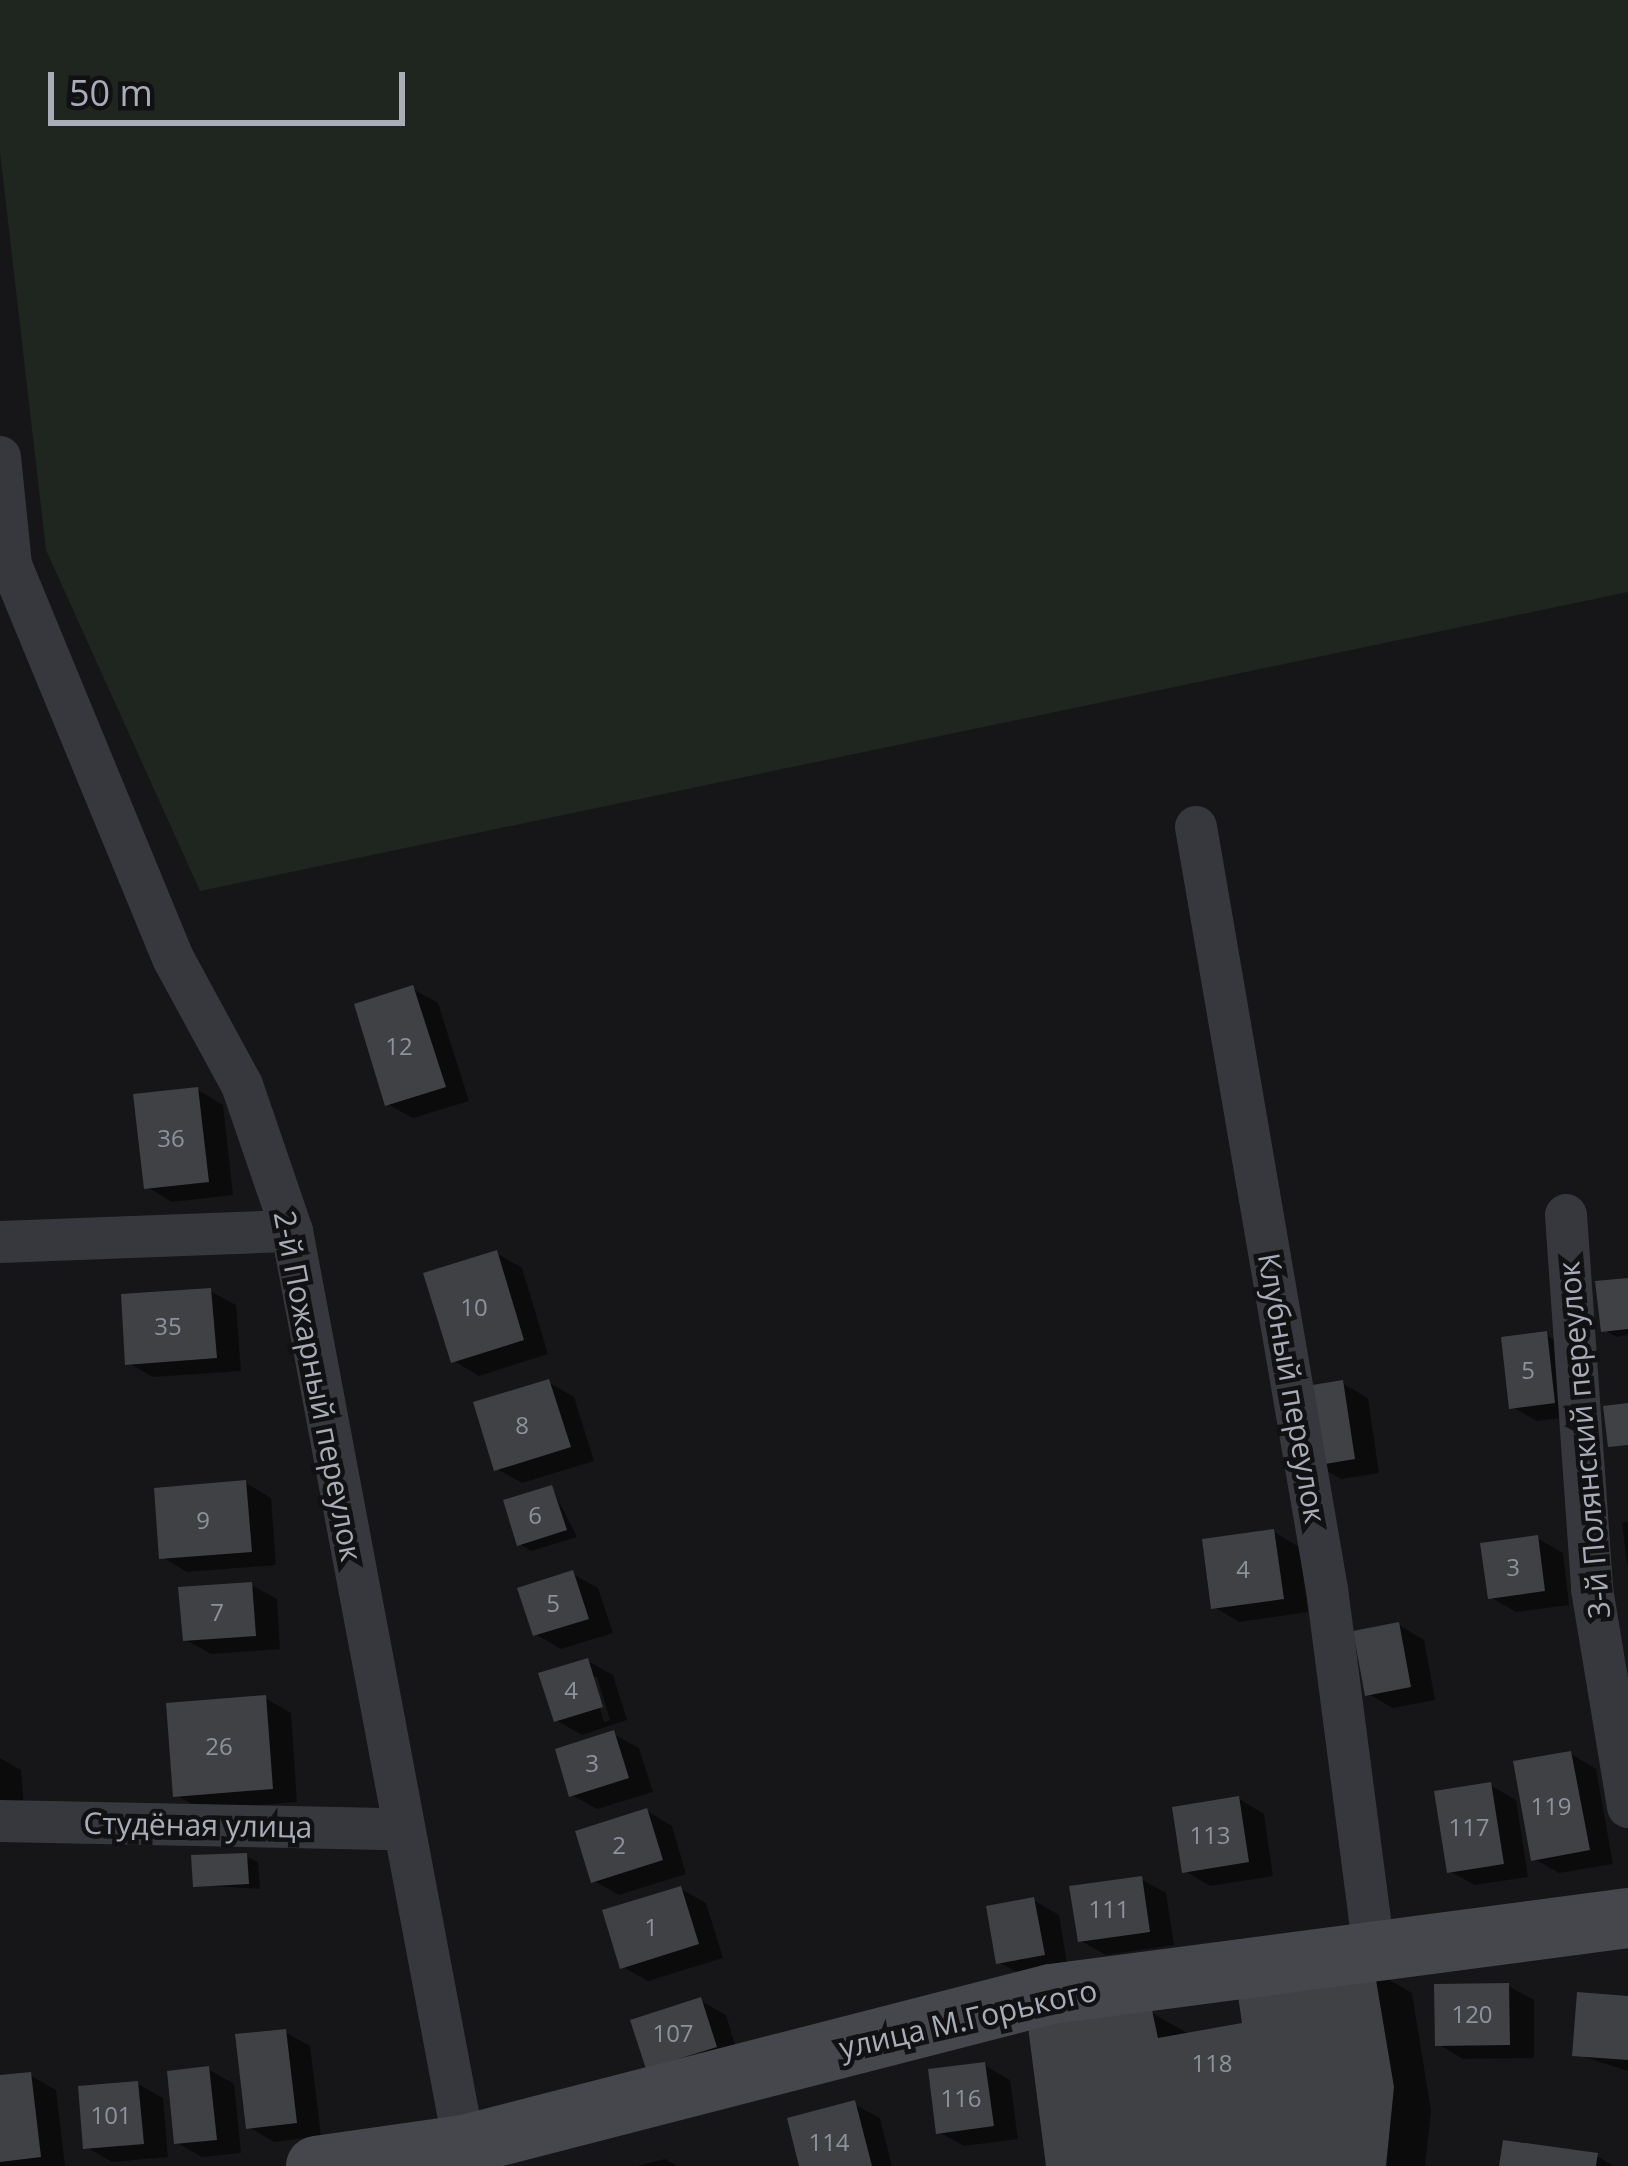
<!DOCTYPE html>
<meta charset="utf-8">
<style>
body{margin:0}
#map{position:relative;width:1628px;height:2166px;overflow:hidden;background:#161618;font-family:"Open Sans",sans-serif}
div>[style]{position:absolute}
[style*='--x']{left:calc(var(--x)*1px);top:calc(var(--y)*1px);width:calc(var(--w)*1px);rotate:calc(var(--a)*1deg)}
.green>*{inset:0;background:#1e261f}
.shadow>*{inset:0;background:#0007}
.building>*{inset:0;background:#404145}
.street>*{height:42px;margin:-21px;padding:0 21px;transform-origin:21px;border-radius:21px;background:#37383d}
.secondary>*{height:60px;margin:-30px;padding:0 30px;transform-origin:30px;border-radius:30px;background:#45474d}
span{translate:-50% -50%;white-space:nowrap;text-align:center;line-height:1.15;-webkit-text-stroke:9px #111113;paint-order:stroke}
.number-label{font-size:24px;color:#8e929b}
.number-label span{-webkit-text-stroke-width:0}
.street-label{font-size:30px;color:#a8adb8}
.scale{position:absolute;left:48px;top:72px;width:357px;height:54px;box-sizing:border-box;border:6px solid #a8adb8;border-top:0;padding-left:15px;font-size:36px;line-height:42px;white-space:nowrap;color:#a8adb8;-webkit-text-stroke:9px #111113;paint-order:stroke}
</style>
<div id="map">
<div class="green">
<div style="clip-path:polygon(0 0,1628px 0,1628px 592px,200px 891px,46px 550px,0 152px)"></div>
</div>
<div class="shadow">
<div style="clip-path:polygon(413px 989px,438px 1003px,469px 1101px,413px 1118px,387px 1104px)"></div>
<div style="clip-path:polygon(198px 1090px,223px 1105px,233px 1195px,172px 1202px,147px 1187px)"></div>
<div style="clip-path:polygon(496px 1253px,522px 1268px,548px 1354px,479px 1376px,454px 1361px)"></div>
<div style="clip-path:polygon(1628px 1281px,1628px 1335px,1616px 1337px,1604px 1330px)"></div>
<div style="clip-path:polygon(210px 1291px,236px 1305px,241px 1371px,153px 1377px,128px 1363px)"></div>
<div style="clip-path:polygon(1546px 1335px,1571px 1349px,1579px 1416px,1537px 1421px,1512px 1407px)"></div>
<div style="clip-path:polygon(548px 1382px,574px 1397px,594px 1461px,522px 1483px,497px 1469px)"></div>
<div style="clip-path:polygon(1342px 1383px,1368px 1398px,1379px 1473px,1341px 1479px,1316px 1464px)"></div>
<div style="clip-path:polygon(246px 1483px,271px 1498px,276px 1565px,187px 1572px,162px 1557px)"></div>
<div style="clip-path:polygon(552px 1488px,577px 1537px,531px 1551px,519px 1544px)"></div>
<div style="clip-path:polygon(1628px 1522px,1628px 1571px,1622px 1523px)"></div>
<div style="clip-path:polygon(1274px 1532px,1299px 1547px,1308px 1612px,1239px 1622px,1214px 1607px)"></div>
<div style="clip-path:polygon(1537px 1538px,1563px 1553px,1569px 1605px,1516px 1612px,1490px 1597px)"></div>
<div style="clip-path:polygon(573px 1574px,598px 1588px,613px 1633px,561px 1649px,535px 1634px)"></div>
<div style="clip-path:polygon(251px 1585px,277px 1599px,280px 1649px,211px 1654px,186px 1640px)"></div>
<div style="clip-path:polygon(1399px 1625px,1424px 1640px,1435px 1700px,1393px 1708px,1368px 1694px)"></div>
<div style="clip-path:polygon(evenodd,588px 1661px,613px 1675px,627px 1720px,582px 1735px,556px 1720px,588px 1661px,591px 1677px,597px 1677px,610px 1720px,604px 1722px,591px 1677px)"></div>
<div style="clip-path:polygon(265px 1698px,291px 1713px,297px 1802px,202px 1810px,176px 1795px)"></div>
<div style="clip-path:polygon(613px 1734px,639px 1748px,653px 1792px,597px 1809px,572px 1795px)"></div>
<div style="clip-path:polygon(1571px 1754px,1596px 1769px,1613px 1864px,1559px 1873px,1534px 1859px)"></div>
<div style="clip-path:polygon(0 1758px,21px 1770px,24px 1805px,0 1808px)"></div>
<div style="clip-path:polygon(1490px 1785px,1516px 1800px,1528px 1877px,1475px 1885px,1449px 1871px)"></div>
<div style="clip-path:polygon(1239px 1799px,1264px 1814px,1273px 1876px,1210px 1886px,1185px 1871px)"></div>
<div style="clip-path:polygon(647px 1811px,672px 1826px,686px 1874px,619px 1895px,594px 1881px)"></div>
<div style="clip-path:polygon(246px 1856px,258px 1862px,260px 1889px,196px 1885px)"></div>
<div style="clip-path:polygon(1141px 1879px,1166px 1893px,1174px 1945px,1106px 1955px,1081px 1941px)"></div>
<div style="clip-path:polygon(681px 1889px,706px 1903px,723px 1958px,648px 1981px,623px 1967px)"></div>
<div style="clip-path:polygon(1033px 1900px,1059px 1915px,1068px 1969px,1024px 1976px,999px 1962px)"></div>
<div style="clip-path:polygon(1374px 1971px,1412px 1993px,1431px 2111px,1425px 2166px,1049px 2166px,1152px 2013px,1191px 2035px,1245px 2026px)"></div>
<div style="clip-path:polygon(1508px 1986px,1534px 2000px,1534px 2058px,1463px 2059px,1438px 2044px)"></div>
<div style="clip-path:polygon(1628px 1999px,1628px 2071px,1575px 2054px)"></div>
<div style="clip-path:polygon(701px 2001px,726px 2015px,740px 2061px,648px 2067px)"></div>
<div style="clip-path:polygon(285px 2032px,310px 2046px,321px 2136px,274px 2142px,249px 2127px)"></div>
<div style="clip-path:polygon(984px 2065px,1010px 2080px,1018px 2139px,964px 2146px,939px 2132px)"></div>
<div style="clip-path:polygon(208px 2069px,234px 2084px,241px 2153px,202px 2157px,177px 2143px)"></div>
<div style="clip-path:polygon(30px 2075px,56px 2090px,65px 2166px,0 2166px,0 2078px)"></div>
<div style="clip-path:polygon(138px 2084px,163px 2098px,168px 2157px,112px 2162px,86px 2147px)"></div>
<div style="clip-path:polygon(854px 2104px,880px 2118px,892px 2166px,802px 2166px)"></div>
<div style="clip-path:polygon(1597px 2156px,1614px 2166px,1502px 2166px)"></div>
<div style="clip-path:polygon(665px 2159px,677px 2166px,638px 2166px)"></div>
</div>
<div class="building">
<div style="clip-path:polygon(413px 985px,446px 1087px,385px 1106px,354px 1004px)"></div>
<div style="clip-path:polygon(198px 1087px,209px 1182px,144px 1189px,133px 1094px)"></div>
<div style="clip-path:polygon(497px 1250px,524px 1340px,451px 1363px,423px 1273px)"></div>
<div style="clip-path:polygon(1628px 1278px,1628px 1329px,1601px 1332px,1595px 1281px)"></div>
<div style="clip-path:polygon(211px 1288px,217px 1358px,125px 1365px,121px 1294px)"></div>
<div style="clip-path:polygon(1547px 1331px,1555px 1403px,1509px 1409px,1501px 1337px)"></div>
<div style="clip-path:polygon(549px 1379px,571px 1447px,494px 1471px,473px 1402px)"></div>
<div style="clip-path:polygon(1343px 1380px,1355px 1459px,1313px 1466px,1300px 1387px)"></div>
<div style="clip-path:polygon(1628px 1403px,1628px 1445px,1608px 1447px,1603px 1406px)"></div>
<div style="clip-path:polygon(246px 1480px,252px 1552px,159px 1559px,154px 1488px)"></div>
<div style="clip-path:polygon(552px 1485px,567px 1530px,517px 1546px,503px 1500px)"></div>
<div style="clip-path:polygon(1274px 1529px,1284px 1599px,1211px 1609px,1202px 1539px)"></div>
<div style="clip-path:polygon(1538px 1535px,1545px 1591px,1488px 1599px,1480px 1543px)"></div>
<div style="clip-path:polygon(573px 1570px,589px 1619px,533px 1636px,517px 1588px)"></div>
<div style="clip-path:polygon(252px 1582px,256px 1636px,183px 1641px,178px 1587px)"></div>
<div style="clip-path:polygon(1399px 1622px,1411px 1687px,1365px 1696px,1353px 1631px)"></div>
<div style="clip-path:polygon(588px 1658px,603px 1707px,554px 1722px,538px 1673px)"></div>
<div style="clip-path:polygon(266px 1695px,273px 1789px,173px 1797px,166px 1703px)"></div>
<div style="clip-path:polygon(614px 1730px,629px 1778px,569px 1797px,555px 1749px)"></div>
<div style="clip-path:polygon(1571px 1751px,1590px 1850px,1531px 1861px,1513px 1761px)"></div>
<div style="clip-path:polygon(1491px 1782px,1504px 1864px,1447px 1873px,1434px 1791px)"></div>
<div style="clip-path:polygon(1239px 1796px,1249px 1862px,1182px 1873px,1172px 1807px)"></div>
<div style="clip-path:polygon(647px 1808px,663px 1860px,591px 1883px,575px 1831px)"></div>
<div style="clip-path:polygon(247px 1853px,249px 1884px,193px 1887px,191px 1855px)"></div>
<div style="clip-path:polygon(1142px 1876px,1150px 1932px,1078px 1942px,1069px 1886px)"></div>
<div style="clip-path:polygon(681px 1886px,699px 1944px,620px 1969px,602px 1910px)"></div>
<div style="clip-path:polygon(1034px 1897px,1045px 1955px,996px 1964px,986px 1906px)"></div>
<div style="clip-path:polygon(1374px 1968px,1394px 2087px,1386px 2166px,1046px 2166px,1028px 2027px,1152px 2010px,1158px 2038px,1242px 2023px,1236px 1982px)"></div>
<div style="clip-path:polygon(1509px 1983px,1510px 2045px,1435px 2046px,1434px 1984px)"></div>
<div style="clip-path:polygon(1577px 1992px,1628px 1996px,1628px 2060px,1572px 2056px)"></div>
<div style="clip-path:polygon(701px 1997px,717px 2047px,646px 2069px,630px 2020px)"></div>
<div style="clip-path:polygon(286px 2029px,297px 2123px,246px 2129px,235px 2034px)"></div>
<div style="clip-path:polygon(985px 2062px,994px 2126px,936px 2134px,928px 2069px)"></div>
<div style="clip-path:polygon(209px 2066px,217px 2140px,174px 2144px,167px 2071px)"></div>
<div style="clip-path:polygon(31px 2072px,41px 2157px,0 2162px,0 2075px)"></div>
<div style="clip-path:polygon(138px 2081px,144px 2144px,83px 2149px,78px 2086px)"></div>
<div style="clip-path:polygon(855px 2100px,872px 2166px,799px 2166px,787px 2118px)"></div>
<div style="clip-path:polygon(1503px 2140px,1598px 2153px,1596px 2166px,1499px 2166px)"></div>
</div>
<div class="street">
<div style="--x:0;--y:457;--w:109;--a:84.2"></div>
<div style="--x:11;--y:565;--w:427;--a:67.6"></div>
<div style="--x:174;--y:960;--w:142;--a:61.5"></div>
<div style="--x:242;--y:1085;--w:154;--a:71.1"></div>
<div style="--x:292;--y:1231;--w:930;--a:79.34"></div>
<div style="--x:1196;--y:827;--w:773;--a:80.25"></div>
<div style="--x:1327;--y:1589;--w:365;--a:82.6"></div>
<div style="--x:1566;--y:1215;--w:375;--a:86"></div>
<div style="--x:1592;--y:1589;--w:221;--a:80.6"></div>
<div style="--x:0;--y:1242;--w:292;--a:-2.2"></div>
<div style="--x:0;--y:1821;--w:396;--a:1.2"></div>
</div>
<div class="secondary">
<div style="--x:316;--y:2166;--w:149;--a:-8.1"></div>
<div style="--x:464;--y:2145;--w:606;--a:-14.43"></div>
<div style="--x:1051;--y:1994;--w:582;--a:-7.5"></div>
</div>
<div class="number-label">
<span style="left:399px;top:1046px">12</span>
<span style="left:171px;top:1138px">36</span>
<span style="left:474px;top:1307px">10</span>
<span style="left:168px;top:1326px">35</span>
<span style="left:1528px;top:1370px">5</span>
<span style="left:522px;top:1425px">8</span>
<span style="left:535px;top:1515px">6</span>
<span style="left:203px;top:1520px">9</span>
<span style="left:1513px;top:1567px">3</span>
<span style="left:1243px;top:1569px">4</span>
<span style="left:553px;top:1603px">5</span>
<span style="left:217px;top:1612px">7</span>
<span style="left:571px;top:1690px">4</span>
<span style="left:219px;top:1746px">26</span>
<span style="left:592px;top:1763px">3</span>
<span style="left:1551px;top:1806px">119</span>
<span style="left:1469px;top:1827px">117</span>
<span style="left:1210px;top:1835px">113</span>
<span style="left:619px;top:1845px">2</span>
<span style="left:1109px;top:1909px">111</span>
<span style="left:651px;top:1927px">1</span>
<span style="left:1472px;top:2014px">120</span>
<span style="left:673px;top:2033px">107</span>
<span style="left:1212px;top:2063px">118</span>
<span style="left:961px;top:2098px">116</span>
<span style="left:111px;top:2115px">101</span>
<span style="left:829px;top:2142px">114</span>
</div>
<div class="street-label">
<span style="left:318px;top:1386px;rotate:79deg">2-й Пожарный переулок</span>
<span style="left:1292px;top:1388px;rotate:80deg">Клубный переулок</span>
<span style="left:1584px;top:1440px;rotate:-95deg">3-й Полянский переулок</span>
<span style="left:198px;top:1825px;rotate:1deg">Студёная улица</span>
<span style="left:968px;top:2019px;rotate:-13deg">улица М.Горького</span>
</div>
<div class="scale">50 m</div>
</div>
